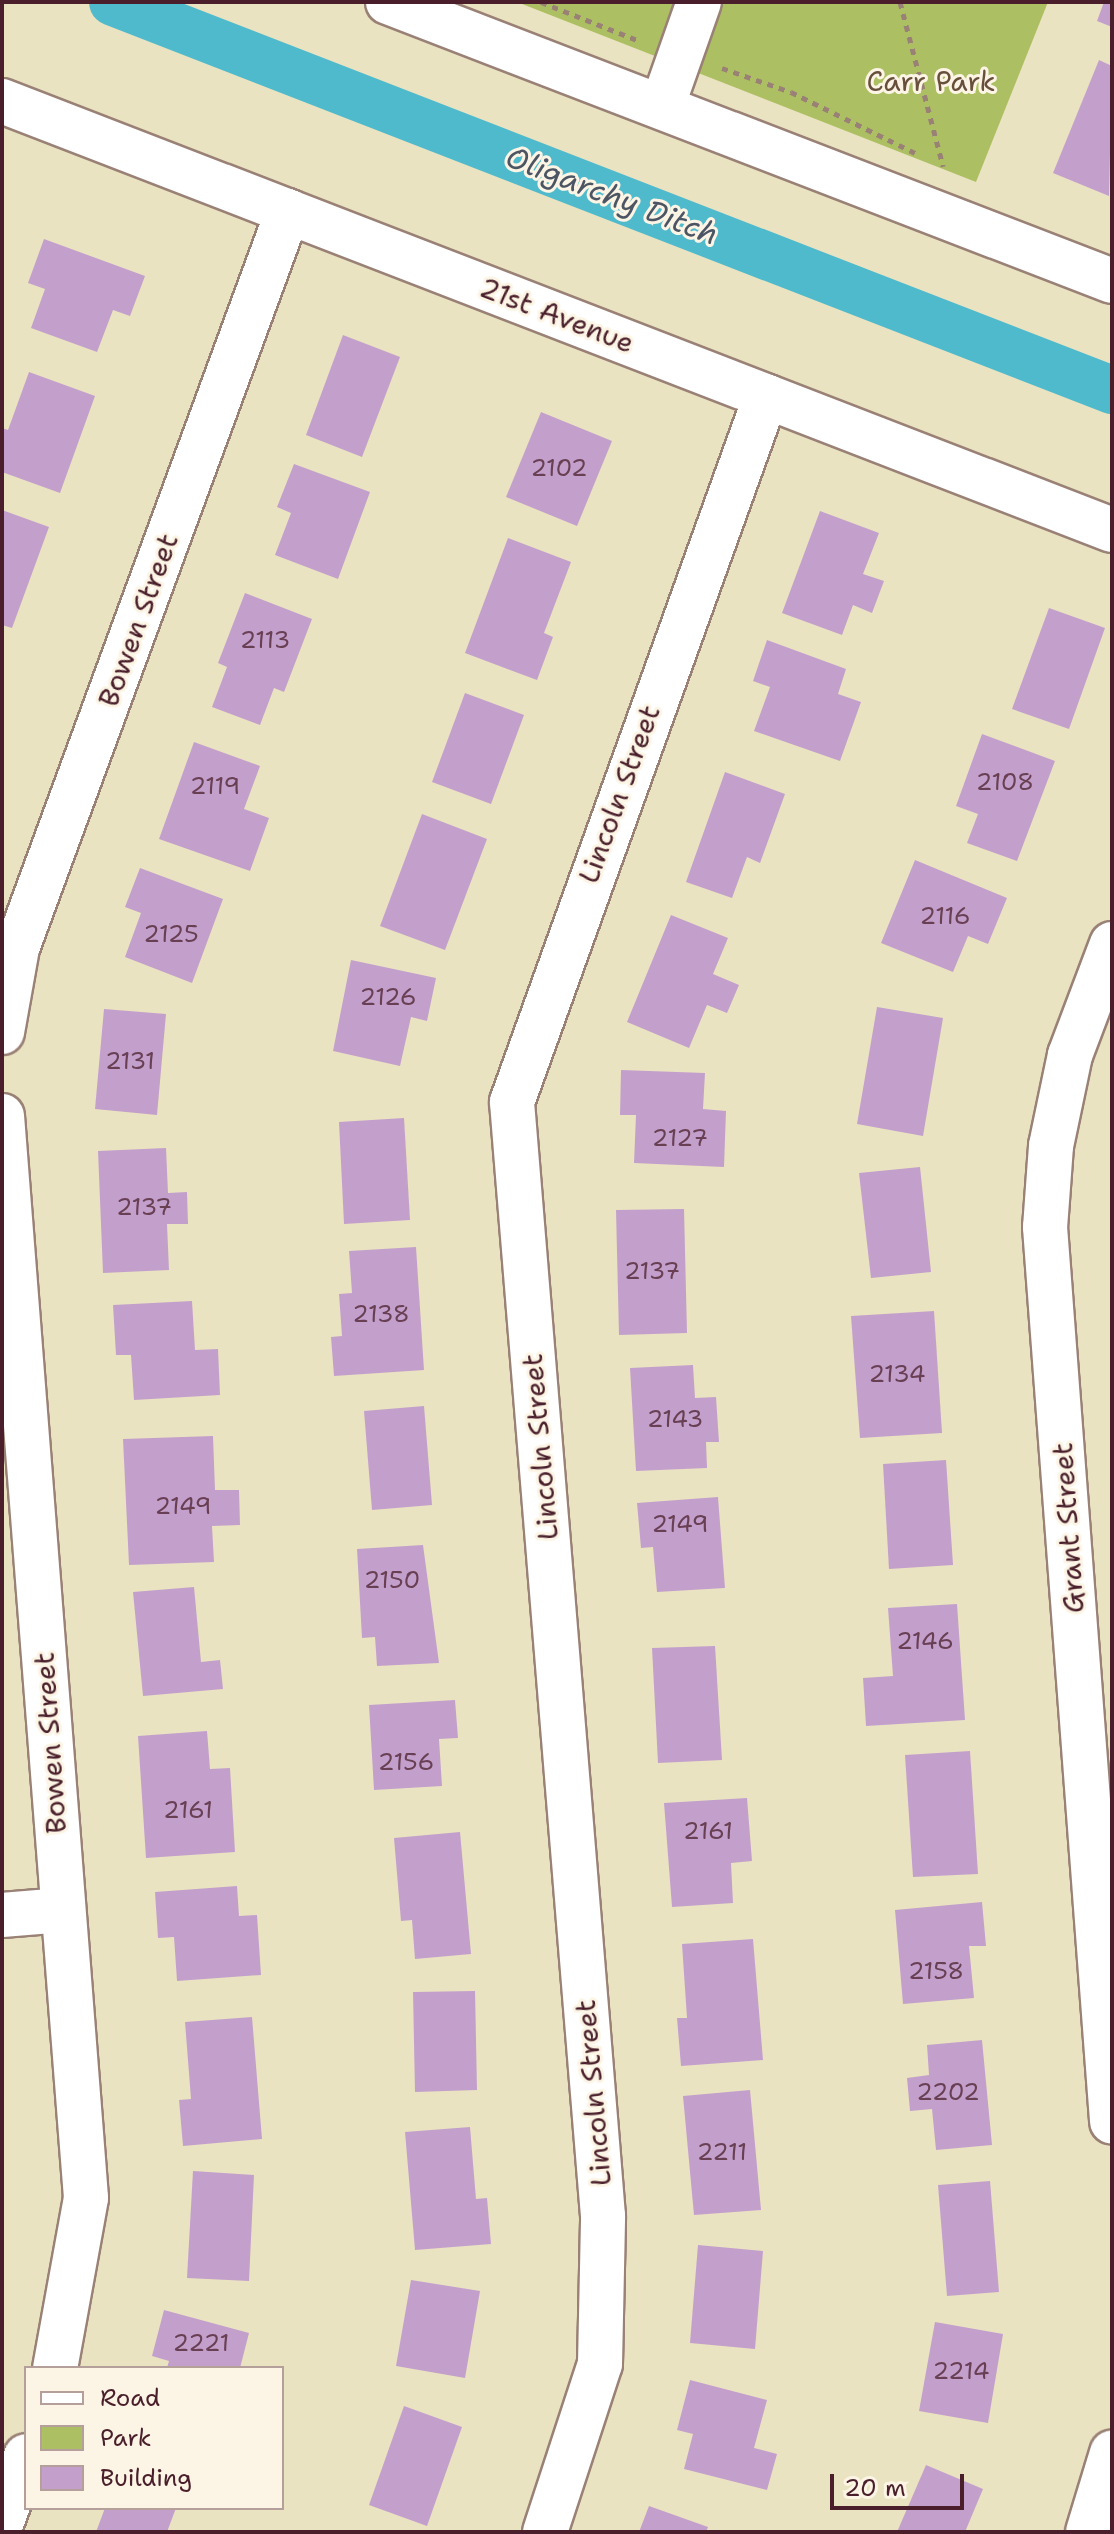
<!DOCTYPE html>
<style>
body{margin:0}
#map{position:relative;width:1114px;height:2534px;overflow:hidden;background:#eae3c1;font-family:"Shantell Sans",sans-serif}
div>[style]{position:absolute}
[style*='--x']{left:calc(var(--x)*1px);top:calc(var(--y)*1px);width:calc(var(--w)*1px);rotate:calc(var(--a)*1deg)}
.green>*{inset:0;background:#adbf63}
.canal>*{height:48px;margin:-24px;padding:0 24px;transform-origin:24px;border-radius:24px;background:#50bacd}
.building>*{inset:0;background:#c3a0cc}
.path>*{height:5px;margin-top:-2.5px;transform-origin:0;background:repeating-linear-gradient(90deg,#9a8176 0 6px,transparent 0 12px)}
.roads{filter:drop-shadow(2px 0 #9a8176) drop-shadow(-2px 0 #9a8176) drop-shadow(0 2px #9a8176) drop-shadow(0 -2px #9a8176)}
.minor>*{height:44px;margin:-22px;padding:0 22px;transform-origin:22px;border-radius:22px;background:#fff}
span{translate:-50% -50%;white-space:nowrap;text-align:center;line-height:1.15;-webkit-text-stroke:6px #fcf5e5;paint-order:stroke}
.number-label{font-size:24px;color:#683f53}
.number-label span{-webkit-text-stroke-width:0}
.park-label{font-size:28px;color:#684f3c}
.street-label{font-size:28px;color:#4a1f2b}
.water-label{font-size:30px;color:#4c5564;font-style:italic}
.frame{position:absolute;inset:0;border:4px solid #4a1f2b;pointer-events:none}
.legend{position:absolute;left:24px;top:2366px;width:260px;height:144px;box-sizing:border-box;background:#fcf5e5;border:2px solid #b59f9b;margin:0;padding:10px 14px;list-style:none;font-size:24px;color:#4a1f2b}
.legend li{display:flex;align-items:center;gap:16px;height:40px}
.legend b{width:40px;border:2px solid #b59f9b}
.scale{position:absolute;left:830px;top:2474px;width:134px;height:36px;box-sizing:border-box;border:4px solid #4a1f2b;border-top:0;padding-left:10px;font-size:24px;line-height:28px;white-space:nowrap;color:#4a1f2b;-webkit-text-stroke:6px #fcf5e5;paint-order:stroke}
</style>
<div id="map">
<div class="green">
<div style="clip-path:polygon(517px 2px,1048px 2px,976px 182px)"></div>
</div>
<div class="canal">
<div style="--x:113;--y:2;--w:1072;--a:21.23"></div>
</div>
<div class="building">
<div style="clip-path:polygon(1104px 2px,1112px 2px,1112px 27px,1097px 21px)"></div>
<div style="clip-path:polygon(1099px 60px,1112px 66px,1109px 196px,1053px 173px)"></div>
<div style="clip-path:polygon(44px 239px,145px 276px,130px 316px,113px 310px,97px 352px,31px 328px,45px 289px,28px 283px)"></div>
<div style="clip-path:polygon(343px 335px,400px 357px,362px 457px,306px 435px)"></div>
<div style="clip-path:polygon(29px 372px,95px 396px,60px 493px,2px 472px,2px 428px,8px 430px)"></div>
<div style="clip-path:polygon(541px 412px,612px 441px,577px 526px,506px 497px)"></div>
<div style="clip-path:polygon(294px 464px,370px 492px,338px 579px,275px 555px,291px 513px,277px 507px)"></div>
<div style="clip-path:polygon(2px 510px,49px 527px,12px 628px,2px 625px)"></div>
<div style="clip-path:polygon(820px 511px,879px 533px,863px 574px,884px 581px,872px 613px,853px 605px,842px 635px,782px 613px)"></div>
<div style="clip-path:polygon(508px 538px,571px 562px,544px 633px,553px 637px,537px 680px,465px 653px)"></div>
<div style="clip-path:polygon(245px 593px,312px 619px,284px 692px,274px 688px,260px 725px,212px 707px,227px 667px,218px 663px)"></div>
<div style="clip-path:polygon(1049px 608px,1105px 628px,1069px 729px,1012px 709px)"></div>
<div style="clip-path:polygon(767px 640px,846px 669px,838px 694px,861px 702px,840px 761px,754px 731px,770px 687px,753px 681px)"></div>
<div style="clip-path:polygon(465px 693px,524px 715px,491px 804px,432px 782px)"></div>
<div style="clip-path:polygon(982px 734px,1055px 761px,1017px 861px,967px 843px,978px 814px,956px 806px)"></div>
<div style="clip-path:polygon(194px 742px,260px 766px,244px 809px,269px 818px,250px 871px,159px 839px)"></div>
<div style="clip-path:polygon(725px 772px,785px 794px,760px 863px,747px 857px,732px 898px,686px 882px)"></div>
<div style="clip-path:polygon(422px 814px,487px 839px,445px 950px,380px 926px)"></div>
<div style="clip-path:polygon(915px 860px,1007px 898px,988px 944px,968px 936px,953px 972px,881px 943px)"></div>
<div style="clip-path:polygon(140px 868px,223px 899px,192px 983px,125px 957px,141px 913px,125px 907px)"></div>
<div style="clip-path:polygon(671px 915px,728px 938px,713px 974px,739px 985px,727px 1013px,707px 1005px,689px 1048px,627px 1022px)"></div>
<div style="clip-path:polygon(351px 960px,436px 978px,427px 1021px,411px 1017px,400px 1066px,333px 1051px)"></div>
<div style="clip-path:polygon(877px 1007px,943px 1018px,923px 1136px,857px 1124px)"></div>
<div style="clip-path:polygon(104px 1009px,166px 1014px,157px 1115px,95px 1109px)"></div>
<div style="clip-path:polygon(621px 1070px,705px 1073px,703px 1109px,726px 1111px,724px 1167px,634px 1163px,636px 1115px,620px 1115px)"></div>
<div style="clip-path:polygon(404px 1118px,410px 1220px,344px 1224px,339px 1122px)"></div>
<div style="clip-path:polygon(166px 1148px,168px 1193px,187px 1192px,188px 1224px,167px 1224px,169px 1270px,103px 1273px,98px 1151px)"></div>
<div style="clip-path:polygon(920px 1167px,931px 1272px,871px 1278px,859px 1173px)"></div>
<div style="clip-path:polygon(684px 1209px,687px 1333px,619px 1335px,616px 1210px)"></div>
<div style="clip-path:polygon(416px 1247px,424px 1370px,334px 1376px,331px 1337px,342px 1336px,339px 1294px,352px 1293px,349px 1251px)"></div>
<div style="clip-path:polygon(192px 1301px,195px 1350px,218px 1349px,220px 1395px,134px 1400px,131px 1355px,116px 1355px,113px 1305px)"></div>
<div style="clip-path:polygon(934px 1311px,942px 1433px,860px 1438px,851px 1316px)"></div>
<div style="clip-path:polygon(693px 1365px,695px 1398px,716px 1397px,719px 1442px,706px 1442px,707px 1468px,636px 1471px,630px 1368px)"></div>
<div style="clip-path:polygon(424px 1406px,432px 1505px,372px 1510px,364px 1411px)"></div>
<div style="clip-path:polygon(213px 1436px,215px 1490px,239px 1490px,240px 1525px,212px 1526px,214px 1562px,129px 1565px,123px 1439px)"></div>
<div style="clip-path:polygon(946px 1460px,953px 1565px,889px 1569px,883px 1464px)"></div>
<div style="clip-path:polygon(718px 1497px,725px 1588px,657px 1592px,653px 1547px,641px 1548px,637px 1503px)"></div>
<div style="clip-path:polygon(423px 1545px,439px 1663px,377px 1666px,375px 1637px,362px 1638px,357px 1549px)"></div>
<div style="clip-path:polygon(194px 1587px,201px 1662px,220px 1660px,223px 1689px,143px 1696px,133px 1592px)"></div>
<div style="clip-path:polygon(957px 1604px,965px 1720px,866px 1726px,863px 1678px,893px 1676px,888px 1608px)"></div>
<div style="clip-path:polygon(715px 1646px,722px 1760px,658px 1763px,652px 1648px)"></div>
<div style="clip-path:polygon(455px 1700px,458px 1738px,439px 1739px,442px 1786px,374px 1790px,369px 1705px)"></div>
<div style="clip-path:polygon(207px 1731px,210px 1769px,230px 1768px,235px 1852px,146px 1858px,138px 1736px)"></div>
<div style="clip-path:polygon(970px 1751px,978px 1874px,913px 1877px,905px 1755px)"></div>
<div style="clip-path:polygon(747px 1798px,752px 1861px,731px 1863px,733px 1903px,672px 1907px,664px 1803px)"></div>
<div style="clip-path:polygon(460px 1832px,471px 1954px,415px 1959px,412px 1920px,401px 1921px,394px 1838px)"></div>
<div style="clip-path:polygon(237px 1886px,239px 1916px,257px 1915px,261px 1975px,177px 1981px,174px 1937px,158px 1938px,155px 1892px)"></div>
<div style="clip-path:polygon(982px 1902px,986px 1946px,969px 1946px,974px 1998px,903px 2004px,895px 1910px)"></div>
<div style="clip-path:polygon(753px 1939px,763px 2060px,681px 2066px,677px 2018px,687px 2018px,682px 1944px)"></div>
<div style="clip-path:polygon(475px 1991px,477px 2090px,415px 2092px,413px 1992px)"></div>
<div style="clip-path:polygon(252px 2017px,262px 2139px,183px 2146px,179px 2100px,191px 2099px,185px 2022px)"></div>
<div style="clip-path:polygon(982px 2040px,992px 2145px,936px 2150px,932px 2109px,910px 2111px,907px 2078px,929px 2075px,927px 2045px)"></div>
<div style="clip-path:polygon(750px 2090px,761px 2210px,694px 2215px,683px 2096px)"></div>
<div style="clip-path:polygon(470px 2127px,476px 2199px,487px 2198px,491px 2244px,415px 2250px,405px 2132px)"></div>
<div style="clip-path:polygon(193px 2171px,254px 2175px,249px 2281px,187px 2278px)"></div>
<div style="clip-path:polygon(990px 2181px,999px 2292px,947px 2296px,938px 2185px)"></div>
<div style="clip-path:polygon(698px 2245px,763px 2251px,755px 2349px,690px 2343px)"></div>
<div style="clip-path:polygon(411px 2280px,480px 2291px,465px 2378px,396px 2366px)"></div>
<div style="clip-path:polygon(164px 2310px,249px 2333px,240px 2368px,167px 2368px,169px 2361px,152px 2356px)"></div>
<div style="clip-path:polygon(935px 2322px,1003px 2334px,988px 2423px,919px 2411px)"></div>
<div style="clip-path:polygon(690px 2380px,767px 2400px,754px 2448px,777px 2454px,767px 2490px,684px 2469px,693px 2434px,677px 2430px)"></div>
<div style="clip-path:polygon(404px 2406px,462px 2427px,427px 2526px,369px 2505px)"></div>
<div style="clip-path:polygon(926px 2465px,983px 2489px,965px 2532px,897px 2532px)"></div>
<div style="clip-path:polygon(649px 2506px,708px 2527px,706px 2532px,639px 2532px)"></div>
<div style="clip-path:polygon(105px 2508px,176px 2508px,167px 2532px,96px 2532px)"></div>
</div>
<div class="path">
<div style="--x:541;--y:2;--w:103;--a:21.6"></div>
<div style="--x:900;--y:2;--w:170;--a:75.3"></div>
<div style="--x:722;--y:68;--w:73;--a:19.2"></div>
<div style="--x:791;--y:92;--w:140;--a:26.2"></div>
</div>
<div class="roads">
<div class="minor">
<div style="--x:388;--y:2;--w:776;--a:21.07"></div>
<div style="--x:2;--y:101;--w:1190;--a:21.13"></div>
<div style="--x:662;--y:107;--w:111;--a:-70.6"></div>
<div style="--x:1112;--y:944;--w:119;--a:110.7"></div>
<div style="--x:1070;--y:1055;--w:93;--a:101.8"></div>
<div style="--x:1051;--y:1146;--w:81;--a:94.2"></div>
<div style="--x:1045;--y:1227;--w:897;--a:85.71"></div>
<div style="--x:2;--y:1032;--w:85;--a:-79.9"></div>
<div style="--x:17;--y:948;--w:785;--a:-69.81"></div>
<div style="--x:2;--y:1116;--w:1085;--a:85.56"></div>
<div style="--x:86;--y:2198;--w:173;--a:100.3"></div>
<div style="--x:2;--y:1915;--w:61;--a:-4.7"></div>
<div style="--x:2;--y:2521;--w:69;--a:-69.7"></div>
<div style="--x:545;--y:2532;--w:177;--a:-71.9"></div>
<div style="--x:600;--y:2364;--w:148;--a:-88.8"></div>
<div style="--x:603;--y:2216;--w:1118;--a:-94.67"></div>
<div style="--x:512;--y:1102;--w:750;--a:-70.21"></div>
<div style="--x:1088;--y:2532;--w:83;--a:-73.1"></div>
</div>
</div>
<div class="number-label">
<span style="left:559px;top:469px">2102</span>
<span style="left:265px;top:641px">2113</span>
<span style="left:1005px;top:783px">2108</span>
<span style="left:215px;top:787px">2119</span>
<span style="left:945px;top:917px">2116</span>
<span style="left:171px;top:935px">2125</span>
<span style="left:388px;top:998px">2126</span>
<span style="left:130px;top:1062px">2131</span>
<span style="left:680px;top:1139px">2127</span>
<span style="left:144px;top:1208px">2137</span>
<span style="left:652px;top:1272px">2137</span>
<span style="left:381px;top:1315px">2138</span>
<span style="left:897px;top:1375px">2134</span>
<span style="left:675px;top:1420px">2143</span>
<span style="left:183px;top:1507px">2149</span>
<span style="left:680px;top:1525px">2149</span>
<span style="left:392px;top:1581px">2150</span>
<span style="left:925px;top:1642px">2146</span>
<span style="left:406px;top:1763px">2156</span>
<span style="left:188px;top:1811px">2161</span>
<span style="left:708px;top:1832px">2161</span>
<span style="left:936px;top:1972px">2158</span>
<span style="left:948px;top:2093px">2202</span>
<span style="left:722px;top:2153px">2211</span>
<span style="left:201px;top:2344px">2221</span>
<span style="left:961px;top:2372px">2214</span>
</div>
<div class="park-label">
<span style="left:931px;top:81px">Carr Park</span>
</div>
<div class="street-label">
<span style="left:557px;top:315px;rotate:21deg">21st Avenue</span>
<span style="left:138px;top:620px;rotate:-70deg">Bowen Street</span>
<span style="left:619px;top:794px;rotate:-70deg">Lincoln Street</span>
<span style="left:540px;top:1447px;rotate:-95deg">Lincoln Street</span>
<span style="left:1068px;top:1528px;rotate:-94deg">Grant Street</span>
<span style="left:50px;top:1743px;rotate:-94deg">Bowen Street</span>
<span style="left:593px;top:2093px;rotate:-95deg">Lincoln Street</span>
</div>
<div class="water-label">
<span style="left:612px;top:196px;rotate:21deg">Oligarchy Ditch</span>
</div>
<div class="frame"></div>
<ul class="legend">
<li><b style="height:10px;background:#fff"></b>Road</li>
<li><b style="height:22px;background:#adbf63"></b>Park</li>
<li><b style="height:22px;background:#c3a0cc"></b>Building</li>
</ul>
<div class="scale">20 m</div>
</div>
